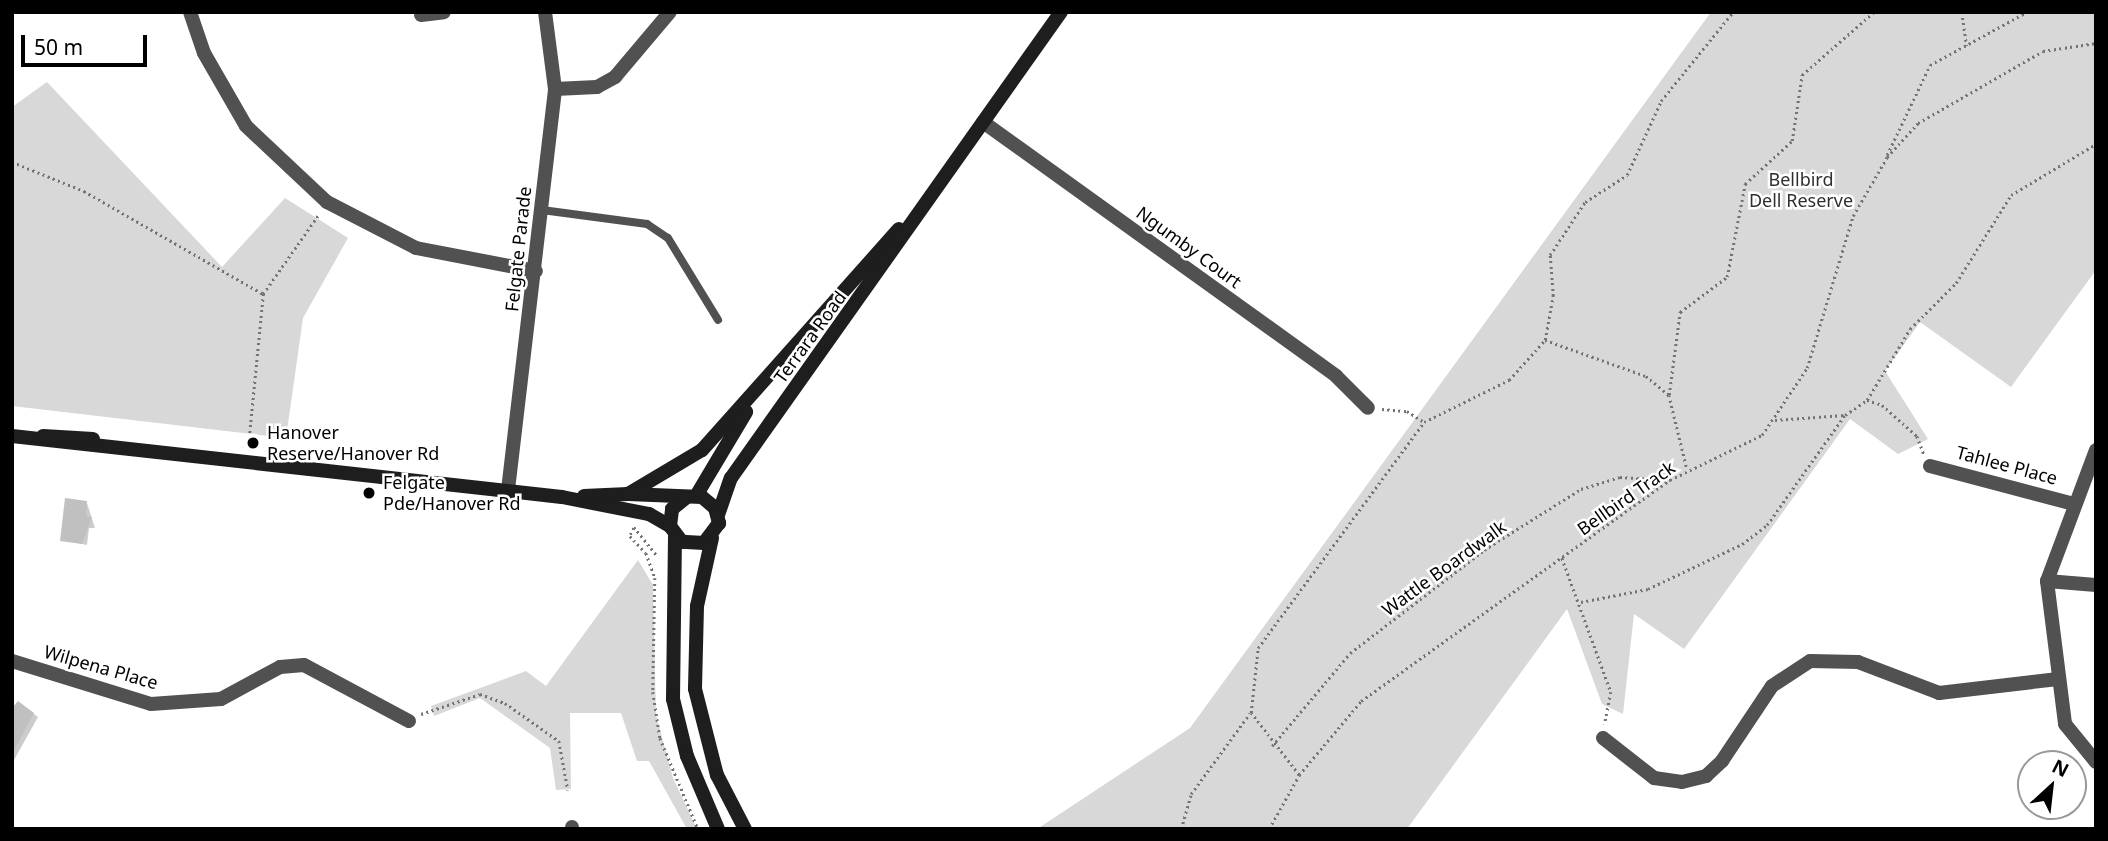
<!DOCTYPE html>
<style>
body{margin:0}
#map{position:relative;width:2108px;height:841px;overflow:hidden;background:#fff;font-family:"Noto Sans",sans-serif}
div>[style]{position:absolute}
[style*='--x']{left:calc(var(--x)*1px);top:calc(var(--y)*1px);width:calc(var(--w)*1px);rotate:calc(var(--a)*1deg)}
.green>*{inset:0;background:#d8d8d8}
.shadow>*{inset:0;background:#0003}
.building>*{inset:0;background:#c0c0c0}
.path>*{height:2.5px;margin-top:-1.25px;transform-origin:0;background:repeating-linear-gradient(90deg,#737373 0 2px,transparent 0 5.5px)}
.lane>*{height:8px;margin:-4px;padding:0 4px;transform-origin:4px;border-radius:4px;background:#515151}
.street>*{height:14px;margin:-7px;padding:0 7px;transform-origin:7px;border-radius:7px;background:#515151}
.secondary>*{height:14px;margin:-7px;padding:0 7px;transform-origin:7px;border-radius:7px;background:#1e1e1e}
.dots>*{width:19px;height:19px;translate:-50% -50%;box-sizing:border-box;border:4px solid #fff;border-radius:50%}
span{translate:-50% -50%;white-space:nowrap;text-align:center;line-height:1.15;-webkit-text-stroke:5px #fff;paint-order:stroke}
.park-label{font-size:18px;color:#2f2f2f}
.street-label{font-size:18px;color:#000}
.poi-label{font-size:18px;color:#000}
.left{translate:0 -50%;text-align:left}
.frame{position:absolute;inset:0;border:14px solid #000;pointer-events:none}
.north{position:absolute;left:2017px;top:750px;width:70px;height:70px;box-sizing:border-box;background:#fff;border:2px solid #999;border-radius:50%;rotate:27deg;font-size:19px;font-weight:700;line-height:28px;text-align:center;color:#000}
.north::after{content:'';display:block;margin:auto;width:24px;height:32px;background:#000;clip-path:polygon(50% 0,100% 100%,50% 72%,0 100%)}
.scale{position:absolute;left:21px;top:35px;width:126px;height:32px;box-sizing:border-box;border:4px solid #000;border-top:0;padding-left:9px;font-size:21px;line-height:24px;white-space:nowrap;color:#000;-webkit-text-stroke:5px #fff;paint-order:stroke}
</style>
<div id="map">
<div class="green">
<div style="clip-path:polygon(1711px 12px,2096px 12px,2096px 270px,2011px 387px,1920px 322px,1885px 371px,1928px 439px,1898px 454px,1850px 419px,1684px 649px,1634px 614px,1623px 714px,1602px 704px,1567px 609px,1407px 829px,1037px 829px,1190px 728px)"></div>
<div style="clip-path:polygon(47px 82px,222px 267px,285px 198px,348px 238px,303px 318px,286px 438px,12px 406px,12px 107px)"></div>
<div style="clip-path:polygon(638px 560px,653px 585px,656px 715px,673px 778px,697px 829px,687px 829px,649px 761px,637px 761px,621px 713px,570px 713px,571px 789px,556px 790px,550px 748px,480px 698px,434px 716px,431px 706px,526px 671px,546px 686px)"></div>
</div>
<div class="shadow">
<div style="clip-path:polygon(87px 503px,95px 528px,89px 528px,87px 545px,62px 540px)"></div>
<div style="clip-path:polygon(23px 706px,38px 717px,14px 760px,12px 713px)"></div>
</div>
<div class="building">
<div style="clip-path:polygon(65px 498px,87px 501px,86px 516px,92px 517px,82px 544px,60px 541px)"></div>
<div style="clip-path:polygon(18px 701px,34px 713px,12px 754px,12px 708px)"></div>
</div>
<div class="path">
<div style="--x:1962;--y:12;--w:34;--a:82"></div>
<div style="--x:1887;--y:155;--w:100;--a:-64.5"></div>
<div style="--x:1930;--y:65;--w:111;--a:-28.7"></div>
<div style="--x:12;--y:162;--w:78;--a:21.9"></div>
<div style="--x:84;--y:191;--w:207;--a:29.9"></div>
<div style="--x:1545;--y:340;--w:107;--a:19.6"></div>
<div style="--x:1646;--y:376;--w:30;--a:40"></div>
<div style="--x:1669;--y:395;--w:76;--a:76.3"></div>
<div style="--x:1669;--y:395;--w:84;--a:-82.5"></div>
<div style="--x:1680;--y:312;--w:59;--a:-36.7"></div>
<div style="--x:1727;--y:277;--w:95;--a:-79"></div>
<div style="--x:1745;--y:184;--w:64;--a:-42.5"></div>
<div style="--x:1792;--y:141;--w:67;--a:-81.4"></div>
<div style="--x:1802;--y:75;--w:96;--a:-41.2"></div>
<div style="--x:1867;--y:400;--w:83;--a:-58.8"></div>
<div style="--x:1910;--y:329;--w:65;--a:-45"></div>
<div style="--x:1956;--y:283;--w:104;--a:-58"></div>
<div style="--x:2011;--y:195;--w:99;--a:-31"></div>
<div style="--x:1382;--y:409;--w:25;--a:5"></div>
<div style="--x:1407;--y:411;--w:20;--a:33"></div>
<div style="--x:1424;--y:422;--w:95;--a:-26.3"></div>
<div style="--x:1509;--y:380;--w:54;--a:-48"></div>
<div style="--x:1545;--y:340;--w:45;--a:-79.7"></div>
<div style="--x:1553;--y:296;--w:41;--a:-94.2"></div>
<div style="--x:1550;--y:255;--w:64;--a:-56.6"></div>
<div style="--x:1585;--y:202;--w:50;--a:-32.7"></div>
<div style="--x:1627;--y:175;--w:81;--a:-65.3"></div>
<div style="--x:1661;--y:101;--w:114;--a:-51"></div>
<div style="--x:1775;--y:420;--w:70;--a:-4.1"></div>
<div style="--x:1845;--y:415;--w:27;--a:-34"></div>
<div style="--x:1867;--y:400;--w:16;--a:18"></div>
<div style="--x:1882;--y:405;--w:47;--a:41.5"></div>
<div style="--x:1917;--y:436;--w:19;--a:69"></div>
<div style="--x:249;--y:438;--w:145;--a:-84.4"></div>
<div style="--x:263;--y:294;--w:98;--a:-55"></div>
<div style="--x:634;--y:527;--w:38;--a:51"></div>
<div style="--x:634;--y:528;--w:9;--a:117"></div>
<div style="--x:630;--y:536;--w:23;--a:47"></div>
<div style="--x:646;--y:553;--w:27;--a:70"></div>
<div style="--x:655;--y:578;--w:114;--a:91"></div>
<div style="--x:653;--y:692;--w:47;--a:81.3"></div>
<div style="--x:660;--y:738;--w:99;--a:67.3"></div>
<div style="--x:1562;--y:558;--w:143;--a:69.9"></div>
<div style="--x:1611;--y:692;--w:33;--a:101"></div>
<div style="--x:1581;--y:602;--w:68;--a:-11"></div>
<div style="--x:1648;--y:589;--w:104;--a:-25.6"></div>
<div style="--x:1742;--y:544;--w:31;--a:-37"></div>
<div style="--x:1767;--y:525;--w:135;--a:-54.7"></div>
<div style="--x:421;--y:714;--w:62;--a:-18.7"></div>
<div style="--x:480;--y:694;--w:27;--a:20"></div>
<div style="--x:505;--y:703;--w:66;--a:35.1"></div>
<div style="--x:559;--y:741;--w:50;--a:79.6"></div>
<div style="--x:1272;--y:746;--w:121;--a:-50"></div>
<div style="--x:1350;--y:653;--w:169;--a:-37.5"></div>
<div style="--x:1484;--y:550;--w:115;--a:-32.2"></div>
<div style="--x:1581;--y:489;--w:41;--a:-17.1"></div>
<div style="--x:1620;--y:477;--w:50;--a:3.4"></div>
<div style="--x:1299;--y:775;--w:78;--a:-127.7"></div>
<div style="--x:1251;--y:713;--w:65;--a:-83.9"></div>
<div style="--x:1258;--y:648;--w:280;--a:-53.7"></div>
<div style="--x:1181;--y:829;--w:36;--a:-74"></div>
<div style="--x:1191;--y:794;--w:100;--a:-53.9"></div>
<div style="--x:1269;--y:829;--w:62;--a:-60.9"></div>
<div style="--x:1299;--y:775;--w:97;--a:-50"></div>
<div style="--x:1361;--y:701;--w:380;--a:-35.6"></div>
<div style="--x:1670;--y:480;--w:102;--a:-26.1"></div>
<div style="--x:1762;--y:435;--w:81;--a:-56.1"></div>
<div style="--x:1807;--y:368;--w:159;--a:-73.2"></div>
<div style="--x:1853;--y:216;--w:68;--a:-60"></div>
<div style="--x:1887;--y:157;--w:46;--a:-47.6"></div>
<div style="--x:1918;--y:123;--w:144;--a:-29.9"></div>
<div style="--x:2043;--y:51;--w:54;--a:-8.6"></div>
</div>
<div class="lane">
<div style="--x:542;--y:210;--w:106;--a:7.6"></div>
<div style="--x:647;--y:224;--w:25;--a:34"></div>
<div style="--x:668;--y:238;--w:96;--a:58.6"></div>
</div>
<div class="street">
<div style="--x:190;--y:12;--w:43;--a:71.1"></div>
<div style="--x:204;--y:53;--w:84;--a:60.1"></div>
<div style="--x:246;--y:126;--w:111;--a:43.2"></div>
<div style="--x:327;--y:202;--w:100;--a:27.3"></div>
<div style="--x:416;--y:248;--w:122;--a:10.9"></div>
<div style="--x:421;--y:15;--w:23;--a:-7"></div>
<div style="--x:555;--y:89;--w:42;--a:-2.7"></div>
<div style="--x:597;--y:87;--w:21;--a:-29"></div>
<div style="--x:615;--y:77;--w:85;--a:-49.8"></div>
<div style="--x:983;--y:122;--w:435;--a:35.7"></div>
<div style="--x:1336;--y:376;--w:45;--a:45"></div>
<div style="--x:2096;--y:450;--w:140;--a:110.5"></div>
<div style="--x:2047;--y:581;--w:144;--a:82.8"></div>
<div style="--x:2065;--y:724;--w:49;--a:50.8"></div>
<div style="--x:1930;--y:466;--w:149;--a:14.8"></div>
<div style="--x:508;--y:490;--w:404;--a:-83.3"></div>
<div style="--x:555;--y:89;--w:78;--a:-97.4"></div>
<div style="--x:2047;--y:581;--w:49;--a:4.7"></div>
<div style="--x:12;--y:661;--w:145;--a:17.2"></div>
<div style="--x:151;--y:704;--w:70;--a:-4.1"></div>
<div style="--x:221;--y:699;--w:67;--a:-28.5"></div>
<div style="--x:280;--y:667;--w:24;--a:-5"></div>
<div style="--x:304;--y:665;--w:119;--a:28.1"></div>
<div style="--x:1603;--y:738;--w:65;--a:38.1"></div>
<div style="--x:1654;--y:778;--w:28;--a:8"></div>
<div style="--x:1682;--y:782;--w:25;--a:-14"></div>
<div style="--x:1706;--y:776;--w:22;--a:-43"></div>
<div style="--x:1722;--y:761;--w:90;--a:-56.3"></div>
<div style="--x:1772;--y:686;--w:45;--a:-33.3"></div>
<div style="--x:1810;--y:661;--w:48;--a:1.2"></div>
<div style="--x:1858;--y:662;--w:87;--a:20.9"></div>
<div style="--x:1939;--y:693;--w:120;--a:-6.7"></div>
<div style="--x:572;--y:827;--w:2;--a:90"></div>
</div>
<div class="secondary">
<div style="--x:12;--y:436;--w:553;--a:6.33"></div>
<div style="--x:562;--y:497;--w:89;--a:11.1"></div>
<div style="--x:649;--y:514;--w:24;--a:30"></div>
<div style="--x:43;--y:436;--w:50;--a:3.4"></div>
<div style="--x:628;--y:494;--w:86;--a:-30.7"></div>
<div style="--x:702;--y:450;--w:296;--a:-48.3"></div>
<div style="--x:584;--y:496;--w:44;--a:-2.6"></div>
<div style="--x:628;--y:494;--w:74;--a:2.3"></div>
<div style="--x:702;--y:497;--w:17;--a:40"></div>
<div style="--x:715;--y:508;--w:16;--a:75"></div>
<div style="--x:719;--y:523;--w:25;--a:127"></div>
<div style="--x:704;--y:543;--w:22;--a:-177"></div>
<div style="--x:682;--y:542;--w:20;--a:-127"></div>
<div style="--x:670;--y:526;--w:17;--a:-83"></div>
<div style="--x:672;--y:509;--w:19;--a:-39"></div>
<div style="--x:696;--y:496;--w:98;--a:-59.2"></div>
<div style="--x:718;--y:515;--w:39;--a:-71"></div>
<div style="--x:731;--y:478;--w:571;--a:-54.7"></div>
<div style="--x:675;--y:536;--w:163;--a:90.7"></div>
<div style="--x:673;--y:699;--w:59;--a:76.2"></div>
<div style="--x:687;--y:756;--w:79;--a:67"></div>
<div style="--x:712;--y:538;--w:70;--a:102.4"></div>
<div style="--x:697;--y:606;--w:83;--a:91.4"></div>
<div style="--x:695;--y:689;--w:89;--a:75.7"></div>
<div style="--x:717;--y:775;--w:61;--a:62.6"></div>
</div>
<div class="dots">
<div style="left:253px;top:443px;background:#000"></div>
<div style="left:369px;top:493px;background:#000"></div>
</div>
<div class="park-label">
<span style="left:1801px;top:190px">Bellbird<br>Dell Reserve</span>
</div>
<div class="street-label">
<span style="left:1189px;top:247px;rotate:36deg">Ngumby Court</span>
<span style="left:518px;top:249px;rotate:-84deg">Felgate Parade</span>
<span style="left:810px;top:337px;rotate:-54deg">Terrara Road</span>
<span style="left:2007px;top:465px;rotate:15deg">Tahlee Place</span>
<span style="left:1626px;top:498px;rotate:-35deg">Bellbird Track</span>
<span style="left:1444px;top:568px;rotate:-36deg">Wattle Boardwalk</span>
<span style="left:101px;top:667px;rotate:16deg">Wilpena Place</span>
</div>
<div class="poi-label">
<span class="left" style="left:267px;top:443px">Hanover<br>Reserve/Hanover Rd</span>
<span class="left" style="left:383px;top:493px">Felgate<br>Pde/Hanover Rd</span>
</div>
<div class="frame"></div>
<div class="north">N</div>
<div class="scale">50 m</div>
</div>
